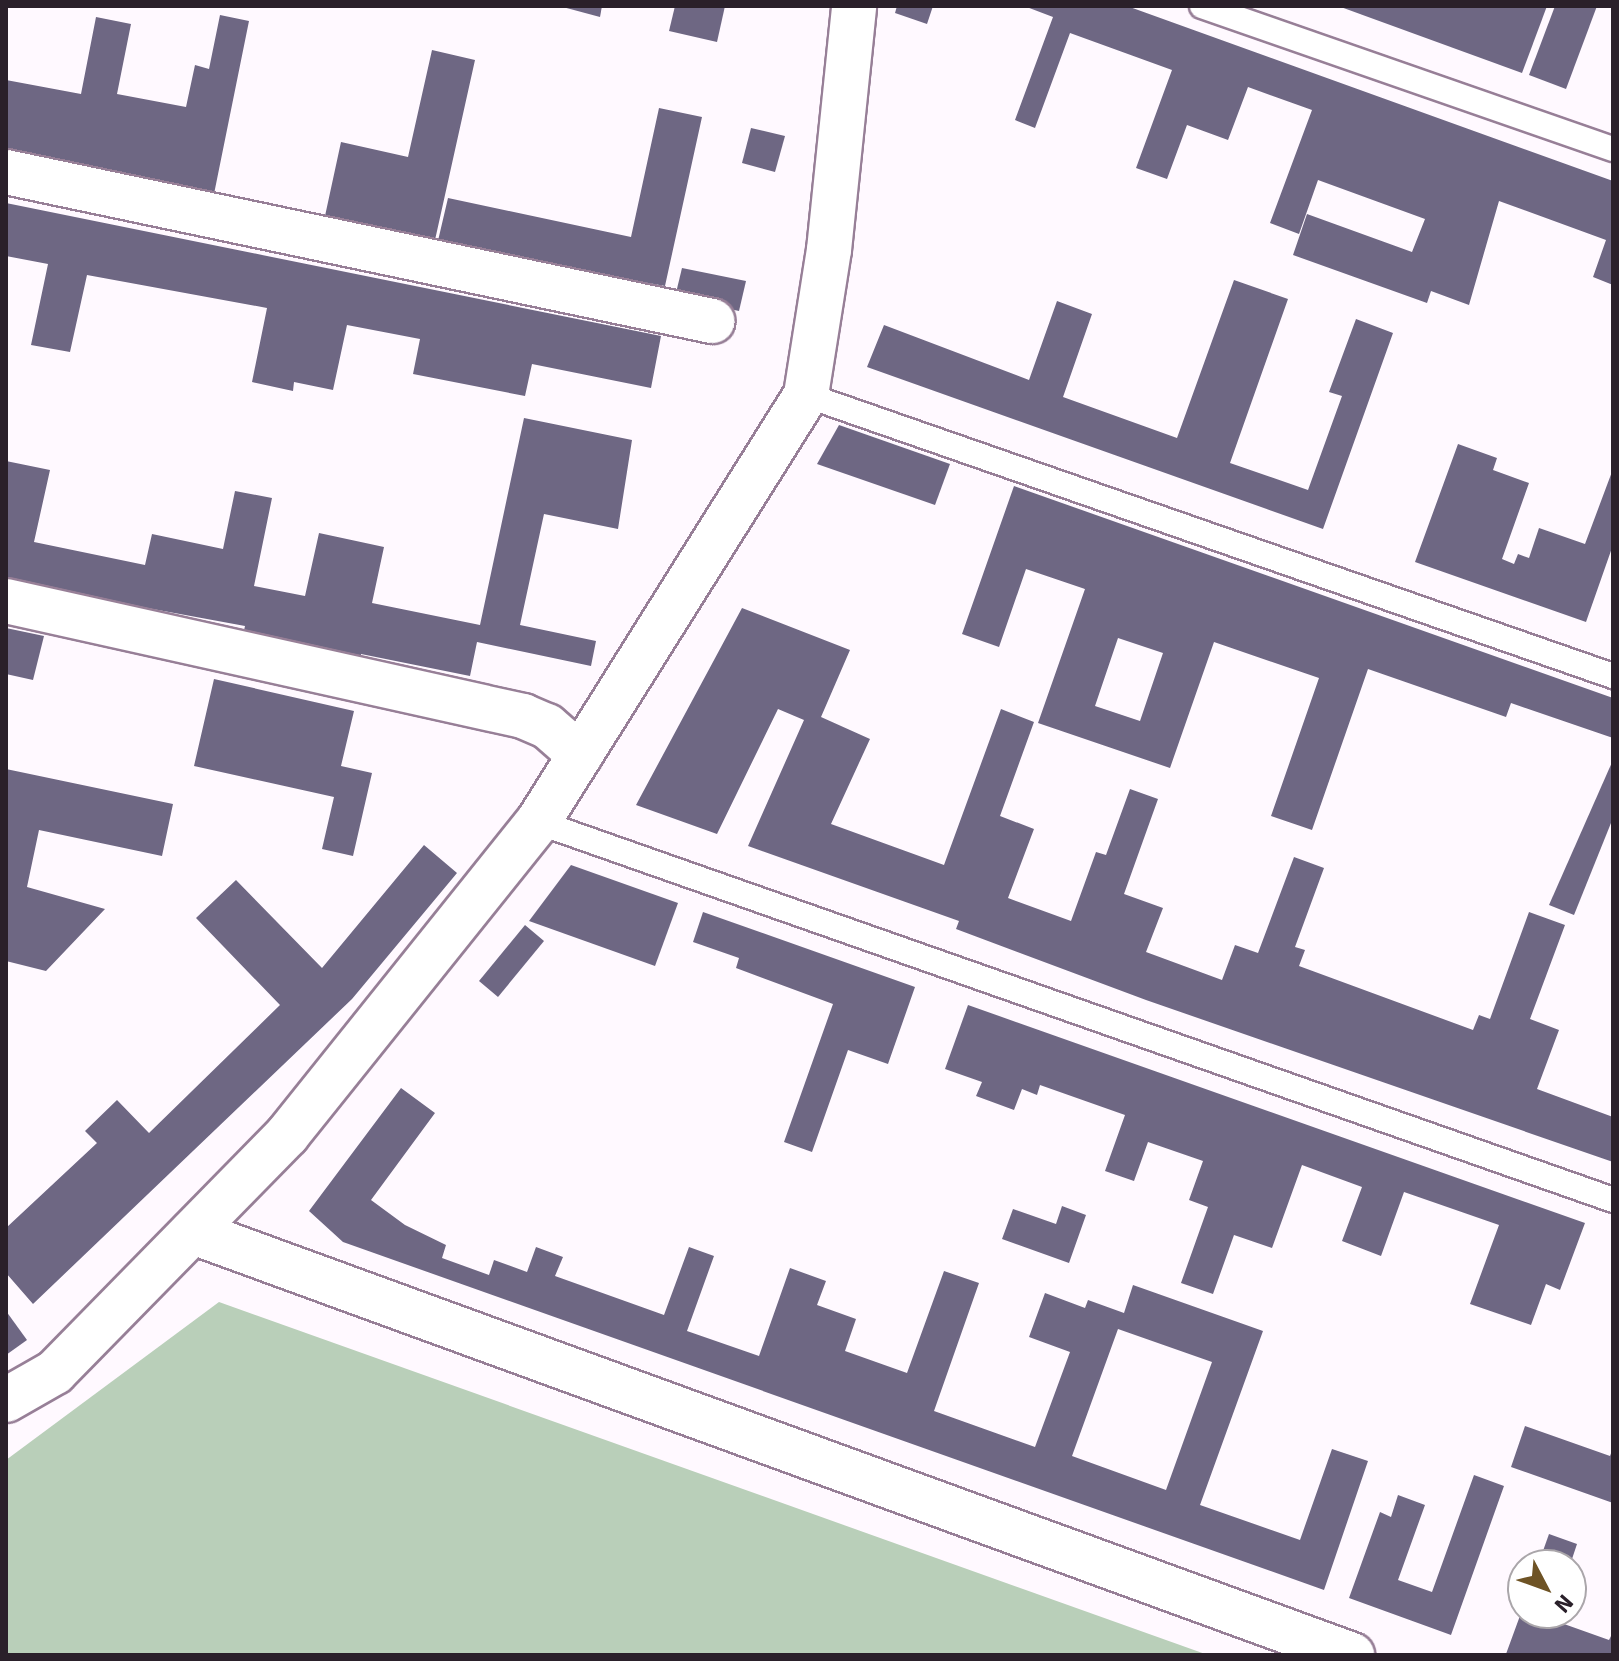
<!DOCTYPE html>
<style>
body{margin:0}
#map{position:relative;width:1619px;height:1661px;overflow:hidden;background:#fff9ff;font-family:Signika,sans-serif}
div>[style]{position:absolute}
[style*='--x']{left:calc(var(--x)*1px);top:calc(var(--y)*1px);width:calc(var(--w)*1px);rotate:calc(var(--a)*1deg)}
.green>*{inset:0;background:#b9cfb9}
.building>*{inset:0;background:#6e6783}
.roads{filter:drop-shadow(2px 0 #977f97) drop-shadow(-2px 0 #977f97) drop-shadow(0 2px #977f97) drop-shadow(0 -2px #977f97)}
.lane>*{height:24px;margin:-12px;padding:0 12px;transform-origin:12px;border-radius:12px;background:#fff}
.street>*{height:44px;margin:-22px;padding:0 22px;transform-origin:22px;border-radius:22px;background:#fff}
span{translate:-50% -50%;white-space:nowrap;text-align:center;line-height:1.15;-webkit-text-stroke:8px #fff;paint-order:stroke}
.frame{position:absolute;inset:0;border:8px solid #2a202a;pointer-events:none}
.north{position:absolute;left:1507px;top:1549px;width:80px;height:80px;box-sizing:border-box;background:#fff;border:2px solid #aaa6aa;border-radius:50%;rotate:131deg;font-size:22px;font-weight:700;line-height:32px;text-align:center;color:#2a202a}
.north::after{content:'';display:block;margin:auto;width:28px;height:36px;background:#6e5325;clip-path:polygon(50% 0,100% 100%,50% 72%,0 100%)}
</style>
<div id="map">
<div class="green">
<div style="clip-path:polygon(219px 1302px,1208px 1655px,6px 1655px,6px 1460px)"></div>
</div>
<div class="building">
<div style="clip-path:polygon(559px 6px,602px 6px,600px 17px)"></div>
<div style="clip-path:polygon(675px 6px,725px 6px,717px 42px,669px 31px)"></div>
<div style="clip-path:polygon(897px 6px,933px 6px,927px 24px,895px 13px)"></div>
<div style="clip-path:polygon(1024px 6px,1127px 6px,1613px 181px,1613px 285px,1593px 277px,1606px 240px,1499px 201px,1469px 305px,1431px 291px,1427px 303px,1293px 255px,1307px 214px,1412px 252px,1425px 219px,1318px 180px,1299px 234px,1270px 223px,1312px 110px,1248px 87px,1228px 140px,1187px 125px,1167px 179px,1136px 168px,1172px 70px,1070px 33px,1035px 128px,1015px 120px,1053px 17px)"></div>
<div style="clip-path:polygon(1338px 6px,1547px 6px,1522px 73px)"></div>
<div style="clip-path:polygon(1555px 6px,1597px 6px,1566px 89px,1529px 75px)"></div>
<div style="clip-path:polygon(220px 15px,249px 21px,214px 194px,6px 153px,6px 80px,81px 94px,96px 17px,131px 24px,117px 94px,186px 107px,195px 65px,209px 69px)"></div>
<div style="clip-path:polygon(432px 50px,475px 60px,435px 240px,325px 216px,341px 142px,408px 157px)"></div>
<div style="clip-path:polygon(659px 108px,702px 117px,665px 286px,437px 245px,448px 198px,631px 237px)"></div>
<div style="clip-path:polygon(751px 128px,785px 136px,775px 172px,742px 163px)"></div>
<div style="clip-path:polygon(6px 203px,661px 336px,651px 388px,532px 364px,525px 396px,413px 374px,420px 339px,347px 325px,333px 390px,294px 382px,293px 391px,252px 382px,267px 308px,87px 275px,70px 352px,31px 345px,48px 264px,6px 256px)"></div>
<div style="clip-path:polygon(682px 268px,746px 281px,739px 311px,675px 297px)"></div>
<div style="clip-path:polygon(1234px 280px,1288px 299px,1230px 463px,1308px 490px,1342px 396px,1329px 392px,1356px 319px,1393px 333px,1323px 529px,867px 367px,884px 325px,1029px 380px,1057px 301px,1092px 314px,1063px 397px,1177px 438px)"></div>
<div style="clip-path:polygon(524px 418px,632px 440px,618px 529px,544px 514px,520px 625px,596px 641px,591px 666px,477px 642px,470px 676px,361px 654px,361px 659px,243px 635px,245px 626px,6px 582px,6px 461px,50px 470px,34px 542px,145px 565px,152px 534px,223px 549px,235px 491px,272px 498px,254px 586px,305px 596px,319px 533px,384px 547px,372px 603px,480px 625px)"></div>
<div style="clip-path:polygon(839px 425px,950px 464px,935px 505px,817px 464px)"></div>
<div style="clip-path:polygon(1458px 444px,1497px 458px,1493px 470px,1529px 483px,1502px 559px,1514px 564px,1518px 554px,1529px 558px,1539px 528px,1585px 544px,1613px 469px,1613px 545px,1586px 622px,1415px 562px)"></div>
<div style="clip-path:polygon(evenodd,1014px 486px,1613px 698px,1613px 738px,1511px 703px,1506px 717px,1368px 669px,1312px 830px,1271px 816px,1319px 678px,1214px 642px,1170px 768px,1038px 723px,1085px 589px,1026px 569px,999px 647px,962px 634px,1014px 486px,1118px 638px,1163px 653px,1140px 721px,1095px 706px,1118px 638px)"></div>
<div style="clip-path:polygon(742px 608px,850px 650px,821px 717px,870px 739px,831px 824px,944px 865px,1001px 709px,1034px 722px,1000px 816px,1034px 829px,1008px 898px,1071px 921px,1096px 852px,1106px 855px,1130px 789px,1158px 799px,1124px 894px,1163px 908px,1146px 952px,1222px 980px,1235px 945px,1258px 953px,1294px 857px,1324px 868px,1295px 947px,1305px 950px,1299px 966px,1473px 1030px,1479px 1015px,1490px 1019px,1529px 912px,1565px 925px,1530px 1019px,1559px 1030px,1537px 1089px,1613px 1117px,1613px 1162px,1146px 1000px,956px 929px,959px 921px,748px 846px,804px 720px,778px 709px,717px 834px,636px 805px)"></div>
<div style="clip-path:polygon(6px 628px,44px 636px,33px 680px,6px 674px)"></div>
<div style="clip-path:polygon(214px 679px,354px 711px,341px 766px,372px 773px,353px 856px,322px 849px,334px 797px,194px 766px)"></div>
<div style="clip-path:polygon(1613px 760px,1613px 818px,1574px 915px,1549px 905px)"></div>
<div style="clip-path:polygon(6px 769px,173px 804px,162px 856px,39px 830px,27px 887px,105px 909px,46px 971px,6px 961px)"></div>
<div style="clip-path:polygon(424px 845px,457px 873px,352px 999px,33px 1304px,6px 1273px,6px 1228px,97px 1143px,85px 1131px,117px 1100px,149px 1133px,280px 1005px,196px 918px,236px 880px,322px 968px)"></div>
<div style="clip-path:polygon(571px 865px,678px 903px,655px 966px,529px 921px)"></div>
<div style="clip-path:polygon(703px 912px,915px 987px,888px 1064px,848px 1050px,812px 1152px,784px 1142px,833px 1004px,736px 968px,739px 958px,693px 942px)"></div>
<div style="clip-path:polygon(525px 925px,544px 941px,498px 997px,479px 981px)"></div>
<div style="clip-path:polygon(968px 1005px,1585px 1223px,1560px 1290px,1546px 1284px,1531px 1325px,1470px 1304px,1499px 1225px,1404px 1192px,1381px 1256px,1342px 1241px,1362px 1187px,1302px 1165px,1272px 1248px,1234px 1235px,1213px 1294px,1181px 1283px,1208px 1207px,1189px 1200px,1203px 1161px,1148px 1142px,1134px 1181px,1105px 1171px,1125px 1115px,1040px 1085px,1037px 1095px,1022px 1089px,1014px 1110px,976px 1096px,982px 1082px,945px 1069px)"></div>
<div style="clip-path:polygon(evenodd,401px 1088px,435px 1113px,371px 1200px,405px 1225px,446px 1245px,442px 1258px,489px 1275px,494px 1260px,527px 1272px,536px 1247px,563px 1257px,555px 1276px,664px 1315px,689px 1247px,714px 1256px,687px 1331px,759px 1356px,790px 1268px,826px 1281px,817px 1305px,856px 1319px,845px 1351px,907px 1373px,944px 1271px,979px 1283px,934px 1411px,1035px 1447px,1070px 1352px,1029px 1337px,1045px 1293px,1085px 1308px,1088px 1300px,1124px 1313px,1133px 1285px,1263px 1331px,1200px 1505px,1300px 1540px,1332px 1449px,1368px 1461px,1324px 1590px,343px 1242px,309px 1211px,401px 1088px,1118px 1329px,1212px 1362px,1166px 1490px,1072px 1456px,1118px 1329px)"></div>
<div style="clip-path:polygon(1062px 1206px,1086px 1215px,1069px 1263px,1002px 1239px,1013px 1209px,1056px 1224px)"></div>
<div style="clip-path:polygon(6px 1311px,27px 1340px,6px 1355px)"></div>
<div style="clip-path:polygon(1525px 1426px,1610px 1456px,1613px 1448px,1613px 1503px,1511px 1467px)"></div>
<div style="clip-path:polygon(1474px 1475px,1504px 1486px,1451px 1635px,1349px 1598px,1380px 1512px,1391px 1517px,1398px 1495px,1425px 1505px,1398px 1580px,1432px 1592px)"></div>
<div style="clip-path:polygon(1549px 1534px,1577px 1544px,1570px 1565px,1538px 1565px)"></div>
<div style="clip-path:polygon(1521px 1613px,1553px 1613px,1550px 1619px,1609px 1640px,1613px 1632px,1613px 1655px,1506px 1654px)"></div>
</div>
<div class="roads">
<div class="lane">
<div style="--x:1202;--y:6;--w:435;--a:19.2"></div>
<div style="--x:806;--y:395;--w:855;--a:19.2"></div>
<div style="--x:538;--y:822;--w:1140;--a:19.37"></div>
</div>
<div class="street">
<div style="--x:6;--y:172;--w:722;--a:11.92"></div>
<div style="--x:6;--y:601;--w:530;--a:12.54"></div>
<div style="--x:523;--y:716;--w:26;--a:23"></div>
<div style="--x:547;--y:726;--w:44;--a:41.3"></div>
<div style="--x:193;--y:1232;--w:1234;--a:20.05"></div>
<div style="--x:6;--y:1400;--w:56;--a:-29.7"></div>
<div style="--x:55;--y:1372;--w:332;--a:-45.6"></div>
<div style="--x:287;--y:1135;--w:401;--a:-51.3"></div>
<div style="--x:538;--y:822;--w:504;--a:-57.89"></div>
<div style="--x:806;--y:395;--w:147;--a:-81"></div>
<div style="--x:829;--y:250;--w:245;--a:-84.1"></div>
</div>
</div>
<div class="frame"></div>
<div class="north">N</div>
</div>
